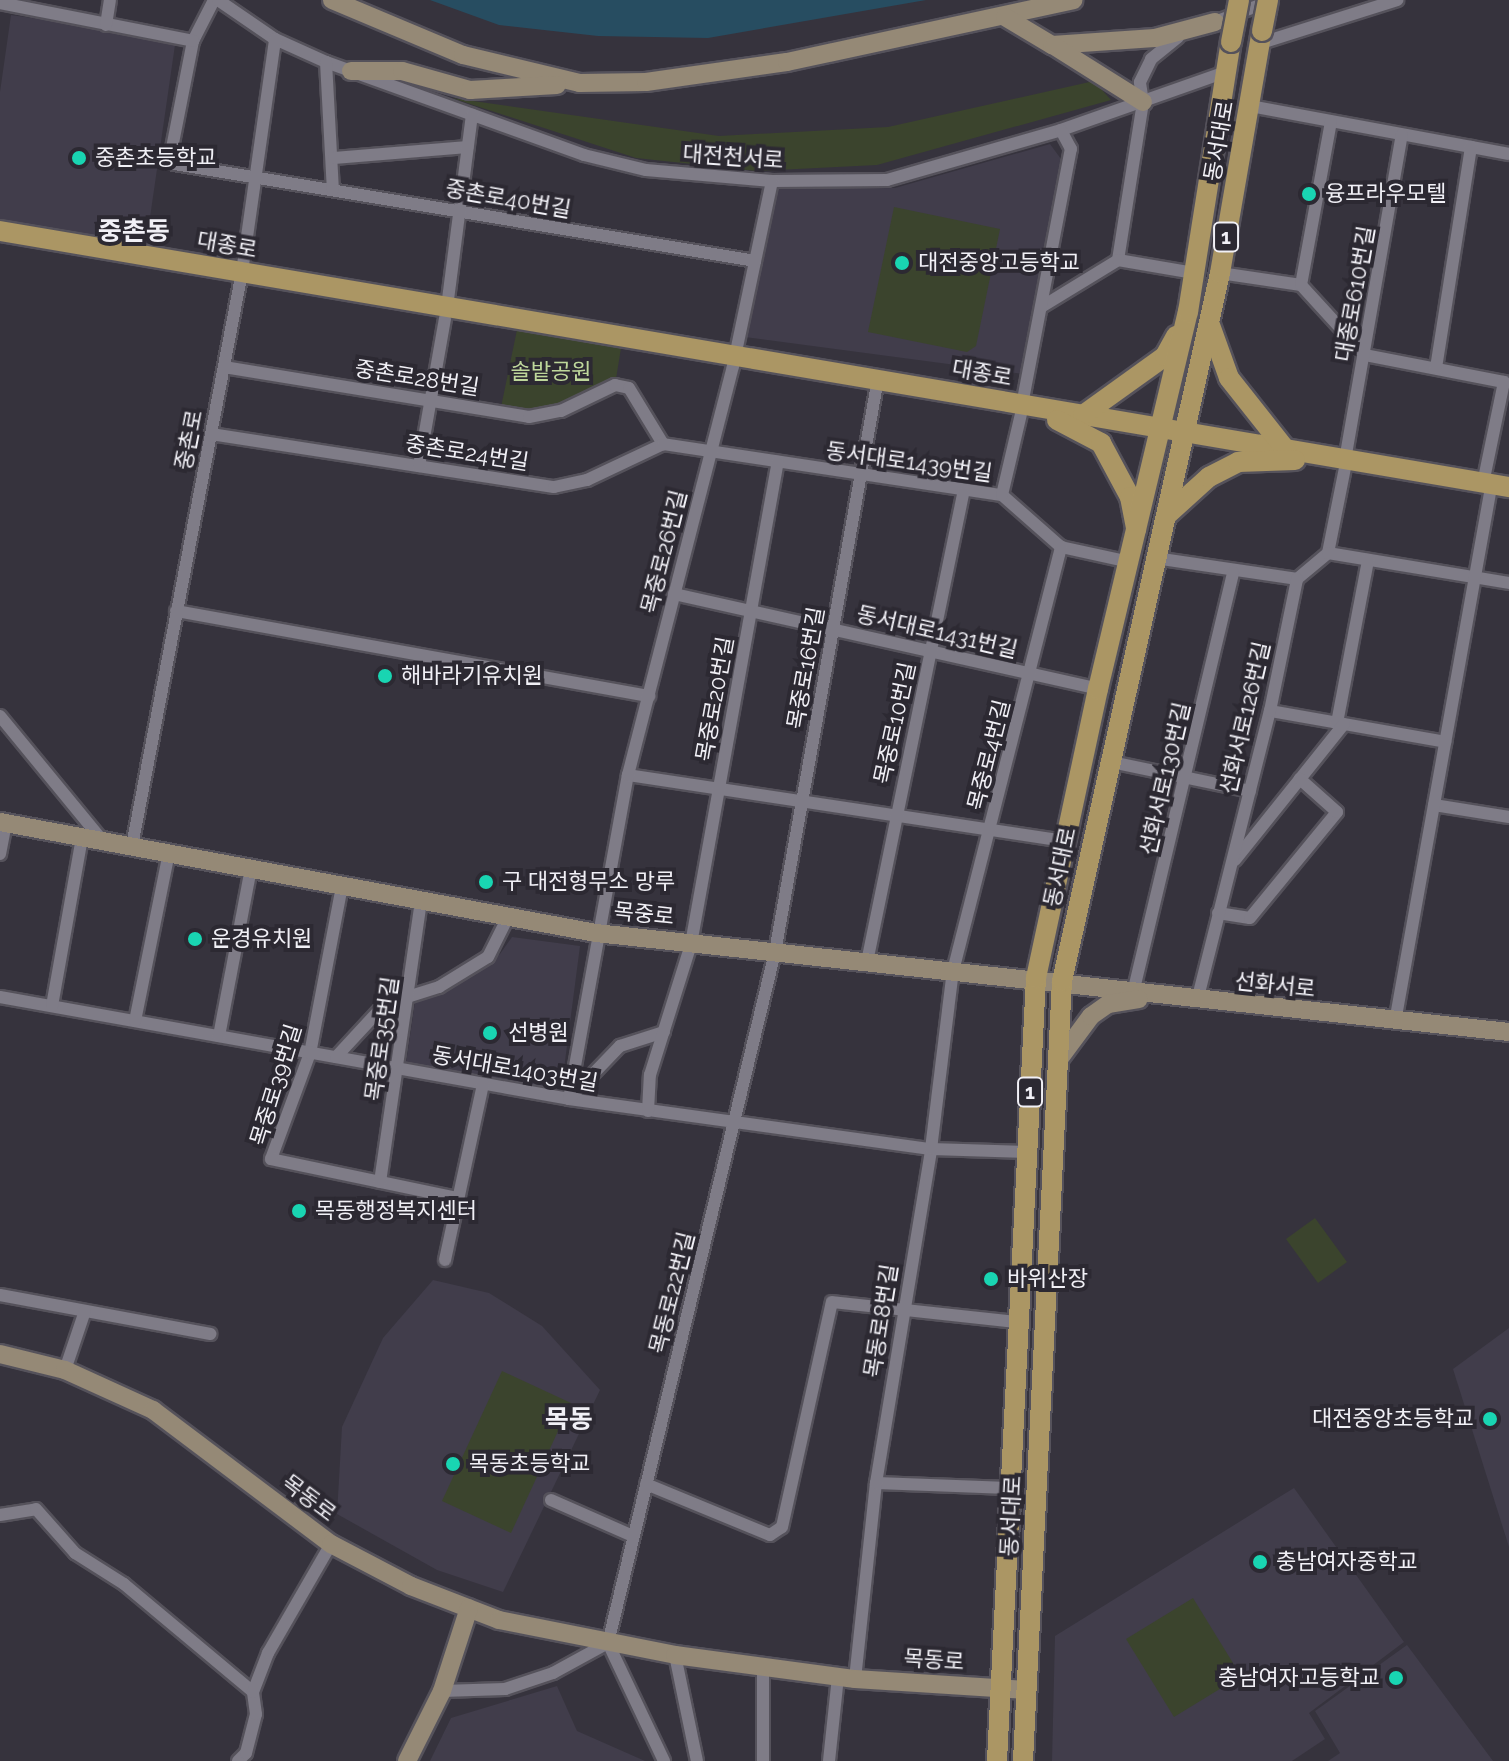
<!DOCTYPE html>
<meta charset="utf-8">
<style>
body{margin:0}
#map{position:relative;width:1509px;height:1761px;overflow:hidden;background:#36333d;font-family:Raleway,"Noto Sans KR",sans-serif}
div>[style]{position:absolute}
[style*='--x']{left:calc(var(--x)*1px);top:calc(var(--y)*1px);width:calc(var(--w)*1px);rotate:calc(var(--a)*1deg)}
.built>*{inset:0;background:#413d4b}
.green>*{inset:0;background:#3b442d}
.water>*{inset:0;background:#274d61}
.roads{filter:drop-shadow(2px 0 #55525b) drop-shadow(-2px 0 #55525b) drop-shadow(0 2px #55525b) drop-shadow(0 -2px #55525b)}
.street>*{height:12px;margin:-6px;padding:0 6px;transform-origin:6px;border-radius:6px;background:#7f7c87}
.secondary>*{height:18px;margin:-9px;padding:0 9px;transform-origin:9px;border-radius:9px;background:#958976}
.primary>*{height:20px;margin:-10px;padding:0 10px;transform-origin:10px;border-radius:10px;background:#ab9664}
.bridges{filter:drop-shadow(2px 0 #55525b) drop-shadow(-2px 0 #55525b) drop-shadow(0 2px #55525b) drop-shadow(0 -2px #55525b)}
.primary-bridge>*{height:20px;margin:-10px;padding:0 10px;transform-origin:10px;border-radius:10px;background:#ab9664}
.dots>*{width:22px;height:22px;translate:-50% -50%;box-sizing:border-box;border:4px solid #2c2932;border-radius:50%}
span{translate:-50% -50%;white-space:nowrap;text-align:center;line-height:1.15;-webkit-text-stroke:8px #2c2932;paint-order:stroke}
.shield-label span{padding:2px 6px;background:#2c2932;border:2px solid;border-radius:6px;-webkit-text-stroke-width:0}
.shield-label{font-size:20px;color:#f1f0f6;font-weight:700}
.street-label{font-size:22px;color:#f1f0f6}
.poi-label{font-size:22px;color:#f1f0f6}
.left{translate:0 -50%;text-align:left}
.right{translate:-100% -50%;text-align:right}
.park-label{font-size:22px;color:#bed79b}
.quarter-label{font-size:26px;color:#f1f0f6;font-weight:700}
</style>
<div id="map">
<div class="built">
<div style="clip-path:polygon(11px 15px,176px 38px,146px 245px,0 225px,0 92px)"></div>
<div style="clip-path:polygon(1050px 144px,1061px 159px,1023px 374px,745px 337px,778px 189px,895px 188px)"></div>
<div style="clip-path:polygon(512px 937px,580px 946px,561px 1092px,406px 1063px,415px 1002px,448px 990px,500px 954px)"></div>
<div style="clip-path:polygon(433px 1280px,489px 1293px,542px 1326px,600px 1390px,503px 1592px,437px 1570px,337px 1514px,342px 1427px,383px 1338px)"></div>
<div style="clip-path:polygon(1509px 1328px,1509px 1547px,1453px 1369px)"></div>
<div style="clip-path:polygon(1294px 1488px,1404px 1642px,1309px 1713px,1325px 1739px,1292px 1761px,1052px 1761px,1055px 1636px)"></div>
<div style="clip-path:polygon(1407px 1645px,1493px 1761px,1328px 1761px,1340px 1753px,1315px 1711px)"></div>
<div style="clip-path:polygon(557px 1686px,577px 1731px,645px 1761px,430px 1761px,451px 1718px)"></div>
</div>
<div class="green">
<div style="clip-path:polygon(1094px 81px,1111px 100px,877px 165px,757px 171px,636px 158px,452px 98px,719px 136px,888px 127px)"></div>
<div style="clip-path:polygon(894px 207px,1000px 229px,976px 346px,967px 352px,868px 332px)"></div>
<div style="clip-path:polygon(518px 325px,622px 342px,615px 385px,561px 411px,500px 412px)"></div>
<div style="clip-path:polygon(1315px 1218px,1347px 1262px,1318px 1283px,1286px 1239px)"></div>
<div style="clip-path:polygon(502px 1371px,571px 1403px,511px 1533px,442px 1501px)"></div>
<div style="clip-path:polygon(1193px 1598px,1241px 1676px,1174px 1717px,1126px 1639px)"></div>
</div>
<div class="water">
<div style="clip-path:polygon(430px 0,926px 0,708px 38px,598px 36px,499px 25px)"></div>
</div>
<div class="roads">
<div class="street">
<div style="--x:214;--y:0;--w:46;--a:117.1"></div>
<div style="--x:193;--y:41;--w:124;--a:101.1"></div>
<div style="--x:169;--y:163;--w:594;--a:9.49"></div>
<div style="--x:218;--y:0;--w:69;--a:34.4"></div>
<div style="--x:275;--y:39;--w:56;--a:24.3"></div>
<div style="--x:326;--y:62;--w:274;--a:19.8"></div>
<div style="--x:584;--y:155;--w:64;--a:13.6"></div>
<div style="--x:646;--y:170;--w:126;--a:5"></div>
<div style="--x:772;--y:181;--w:115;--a:-0.5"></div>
<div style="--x:887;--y:180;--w:181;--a:-16"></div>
<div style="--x:1061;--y:130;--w:175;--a:-19.4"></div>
<div style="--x:0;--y:3;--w:197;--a:11.1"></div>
<div style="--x:1209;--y:24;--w:66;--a:-20.4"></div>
<div style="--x:106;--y:25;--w:25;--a:-81"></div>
<div style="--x:1261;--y:43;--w:143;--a:-17.5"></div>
<div style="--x:326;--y:62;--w:128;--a:86.9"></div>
<div style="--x:1250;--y:106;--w:263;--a:10.5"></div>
<div style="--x:334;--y:158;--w:134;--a:-4.7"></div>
<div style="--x:1118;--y:260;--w:160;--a:-81"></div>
<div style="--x:1143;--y:102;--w:20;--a:-99"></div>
<div style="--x:1140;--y:82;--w:25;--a:-64"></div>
<div style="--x:1151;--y:59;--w:35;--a:-39"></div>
<div style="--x:1220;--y:273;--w:82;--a:8.4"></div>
<div style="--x:1301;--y:285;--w:95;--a:47.6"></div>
<div style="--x:1365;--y:355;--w:142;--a:11"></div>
<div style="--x:1504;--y:382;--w:103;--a:101.7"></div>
<div style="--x:1301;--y:285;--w:166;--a:-79.6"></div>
<div style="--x:1043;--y:306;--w:88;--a:-31.5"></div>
<div style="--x:1118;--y:260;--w:77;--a:9.7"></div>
<div style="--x:447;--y:307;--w:194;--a:-82.6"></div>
<div style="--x:224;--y:367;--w:309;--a:9.3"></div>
<div style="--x:529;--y:417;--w:33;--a:-11"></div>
<div style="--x:561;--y:411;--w:60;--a:-25.7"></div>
<div style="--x:615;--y:385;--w:14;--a:12"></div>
<div style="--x:629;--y:388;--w:66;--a:58.7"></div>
<div style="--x:1436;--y:368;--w:224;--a:-81"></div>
<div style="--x:1022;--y:405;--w:261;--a:-79.2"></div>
<div style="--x:1071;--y:149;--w:21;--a:-118"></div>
<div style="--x:211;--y:434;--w:347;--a:8.8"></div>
<div style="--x:554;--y:487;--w:34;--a:-12"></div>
<div style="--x:587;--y:480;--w:84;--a:-25.3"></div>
<div style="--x:663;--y:444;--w:343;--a:8.6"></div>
<div style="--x:1002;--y:495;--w:79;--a:41.4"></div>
<div style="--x:1061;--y:547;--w:71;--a:12.3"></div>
<div style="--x:1345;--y:460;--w:330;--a:-80.1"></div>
<div style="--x:419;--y:466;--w:150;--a:-80"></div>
<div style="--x:1002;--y:495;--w:83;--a:-76.8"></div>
<div style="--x:1328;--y:553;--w:87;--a:-78.7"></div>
<div style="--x:1155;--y:558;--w:144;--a:8.4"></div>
<div style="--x:1297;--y:579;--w:40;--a:-40"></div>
<div style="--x:1328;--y:553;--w:183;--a:9.4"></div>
<div style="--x:674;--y:594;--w:435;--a:12.6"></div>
<div style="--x:176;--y:611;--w:481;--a:10.2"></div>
<div style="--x:1270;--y:711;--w:178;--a:10"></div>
<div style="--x:0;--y:716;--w:161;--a:50.6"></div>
<div style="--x:1337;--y:723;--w:166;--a:-79.2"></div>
<div style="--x:1107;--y:761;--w:146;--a:11.8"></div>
<div style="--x:628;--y:775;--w:442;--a:8.6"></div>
<div style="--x:1434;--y:805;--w:76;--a:9.1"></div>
<div style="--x:132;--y:846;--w:584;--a:-79.15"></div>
<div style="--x:242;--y:272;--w:235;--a:-81.9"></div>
<div style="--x:0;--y:854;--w:32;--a:-79"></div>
<div style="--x:1235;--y:860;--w:174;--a:-51.3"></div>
<div style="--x:342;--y:886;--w:170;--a:100.8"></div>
<div style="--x:310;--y:1053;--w:113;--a:110.2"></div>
<div style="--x:271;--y:1159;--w:191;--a:11.8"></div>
<div style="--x:1218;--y:913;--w:32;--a:9"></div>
<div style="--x:1250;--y:918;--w:137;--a:-50.6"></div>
<div style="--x:1337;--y:812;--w:50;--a:-138.3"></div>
<div style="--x:867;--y:962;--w:479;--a:-78.4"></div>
<div style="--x:1133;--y:993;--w:432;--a:-76.6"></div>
<div style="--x:0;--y:997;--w:578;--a:10.16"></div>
<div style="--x:569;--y:1099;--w:365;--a:7.9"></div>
<div style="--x:931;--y:1149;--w:96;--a:1.8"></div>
<div style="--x:1197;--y:1001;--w:299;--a:-75.9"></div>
<div style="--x:1270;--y:711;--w:135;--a:-78.4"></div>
<div style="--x:52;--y:1006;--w:172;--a:-79.9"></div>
<div style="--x:135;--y:1021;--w:171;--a:-78.6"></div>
<div style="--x:1395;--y:1022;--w:537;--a:-79.82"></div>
<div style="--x:219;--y:1036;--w:171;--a:-79.2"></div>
<div style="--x:336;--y:1057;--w:72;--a:-47.2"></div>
<div style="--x:385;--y:1004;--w:57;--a:-17.5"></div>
<div style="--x:439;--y:987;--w:57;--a:-31.5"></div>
<div style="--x:488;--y:957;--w:45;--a:-63.4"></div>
<div style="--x:569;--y:1099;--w:329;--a:-79.7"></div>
<div style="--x:628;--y:775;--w:422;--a:-75.6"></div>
<div style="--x:733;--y:366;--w:189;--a:-78.1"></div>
<div style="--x:569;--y:1099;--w:74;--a:-46.1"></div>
<div style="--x:620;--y:1046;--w:46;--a:-17.7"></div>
<div style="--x:648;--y:1111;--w:36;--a:-87"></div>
<div style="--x:650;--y:1075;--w:137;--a:-72.6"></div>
<div style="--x:691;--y:944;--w:490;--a:-79.8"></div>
<div style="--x:380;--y:1182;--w:285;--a:-81.7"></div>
<div style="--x:445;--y:1260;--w:180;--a:-77.8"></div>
<div style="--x:0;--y:1295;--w:214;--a:10.5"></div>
<div style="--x:65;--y:1370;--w:62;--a:-71.3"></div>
<div style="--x:876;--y:1483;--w:133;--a:2.2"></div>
<div style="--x:646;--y:1484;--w:134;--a:22.4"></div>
<div style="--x:770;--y:1535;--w:14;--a:-34"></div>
<div style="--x:782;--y:1527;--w:230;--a:-77.5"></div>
<div style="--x:832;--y:1302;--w:184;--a:6.2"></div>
<div style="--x:551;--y:1500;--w:90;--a:23.7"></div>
<div style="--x:0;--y:1515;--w:36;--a:-9"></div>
<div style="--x:36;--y:1509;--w:59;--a:48.4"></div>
<div style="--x:75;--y:1553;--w:58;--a:32.3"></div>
<div style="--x:124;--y:1584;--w:168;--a:39.9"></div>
<div style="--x:608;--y:1643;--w:711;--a:-76.41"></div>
<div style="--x:775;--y:952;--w:571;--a:-79.81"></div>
<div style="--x:608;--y:1643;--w:131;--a:64.6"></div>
<div style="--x:675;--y:1655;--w:108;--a:78.3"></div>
<div style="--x:855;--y:1679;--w:197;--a:-83.9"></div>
<div style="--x:876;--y:1483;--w:338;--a:-80.6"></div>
<div style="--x:931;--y:1149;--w:179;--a:-83"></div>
<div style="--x:953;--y:971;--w:438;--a:-75.7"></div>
<div style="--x:442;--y:1691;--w:63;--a:-1.8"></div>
<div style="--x:505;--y:1689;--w:51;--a:-18.4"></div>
<div style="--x:553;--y:1673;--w:63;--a:-28.6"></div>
<div style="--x:238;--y:1761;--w:11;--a:-45"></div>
<div style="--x:246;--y:1753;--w:40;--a:-75.6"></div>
<div style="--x:256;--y:1714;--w:22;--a:-98"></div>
<div style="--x:253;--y:1692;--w:42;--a:-69"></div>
<div style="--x:268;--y:1653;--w:126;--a:-60"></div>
<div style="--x:763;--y:1761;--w:94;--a:-90"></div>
<div style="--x:829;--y:1761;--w:84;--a:-83.9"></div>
</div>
<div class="secondary">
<div style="--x:332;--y:0;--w:142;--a:22.8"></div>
<div style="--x:463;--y:55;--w:120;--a:13.5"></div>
<div style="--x:580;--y:83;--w:66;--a:-0.9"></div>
<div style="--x:646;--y:82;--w:142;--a:-8.1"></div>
<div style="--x:787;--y:62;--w:293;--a:-12.2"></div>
<div style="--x:1005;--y:17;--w:55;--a:30.8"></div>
<div style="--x:1052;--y:45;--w:103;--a:-3.9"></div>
<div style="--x:1155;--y:38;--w:62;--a:-14.9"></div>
<div style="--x:1054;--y:46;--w:105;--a:32.2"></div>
<div style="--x:351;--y:71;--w:51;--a:0"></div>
<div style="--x:402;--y:71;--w:71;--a:15.6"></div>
<div style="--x:470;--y:90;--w:87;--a:-3.3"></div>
<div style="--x:0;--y:822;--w:606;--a:10.55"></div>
<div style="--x:596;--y:933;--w:918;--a:6.19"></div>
<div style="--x:1057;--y:1062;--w:57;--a:-53.5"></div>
<div style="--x:1091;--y:1016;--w:21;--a:-35"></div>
<div style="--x:1108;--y:1004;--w:31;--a:-9"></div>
<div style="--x:0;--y:1354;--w:67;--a:13.8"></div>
<div style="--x:65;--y:1370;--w:97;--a:24.4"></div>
<div style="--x:153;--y:1410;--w:223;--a:37"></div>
<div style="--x:331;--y:1544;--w:90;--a:27.7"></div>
<div style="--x:411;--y:1586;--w:94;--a:21.1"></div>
<div style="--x:499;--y:1620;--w:179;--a:11.2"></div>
<div style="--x:675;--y:1655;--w:182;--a:7.6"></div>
<div style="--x:855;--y:1679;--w:172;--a:3.7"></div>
<div style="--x:407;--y:1761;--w:78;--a:-63.4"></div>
<div style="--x:442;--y:1691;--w:87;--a:-72"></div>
</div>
<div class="primary">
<div style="--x:0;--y:231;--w:1531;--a:9.63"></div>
<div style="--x:1210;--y:325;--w:56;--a:70.3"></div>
<div style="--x:1229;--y:378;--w:92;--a:51.6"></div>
<div style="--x:1083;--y:415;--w:101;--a:-35.7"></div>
<div style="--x:1165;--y:356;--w:23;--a:-61"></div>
<div style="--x:1057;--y:420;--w:50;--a:27.6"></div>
<div style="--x:1101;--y:443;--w:61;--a:61.8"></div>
<div style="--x:1130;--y:497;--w:33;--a:79"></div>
<div style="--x:1168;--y:514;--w:55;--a:-42.1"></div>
<div style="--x:1209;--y:477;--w:33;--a:-27"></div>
<div style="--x:1238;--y:462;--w:57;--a:-2"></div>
<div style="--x:997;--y:1761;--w:784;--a:-87.15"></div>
<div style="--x:1036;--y:978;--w:296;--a:-77.9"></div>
<div style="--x:1098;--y:689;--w:388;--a:-76.6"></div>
<div style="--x:1188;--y:312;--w:273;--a:-81"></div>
<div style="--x:1023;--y:1761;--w:781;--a:-87.14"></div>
<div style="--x:1062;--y:981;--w:725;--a:-77.42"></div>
<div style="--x:1220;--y:273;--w:246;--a:-80.2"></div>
</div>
</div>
<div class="bridges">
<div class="primary-bridge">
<div style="--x:1262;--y:31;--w:32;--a:-79"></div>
<div style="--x:1231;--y:42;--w:43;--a:-79.2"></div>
</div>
</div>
<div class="dots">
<div style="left:79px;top:158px;background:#19d5b2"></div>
<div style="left:1309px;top:194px;background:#19d5b2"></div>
<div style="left:902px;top:263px;background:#19d5b2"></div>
<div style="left:385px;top:676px;background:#19d5b2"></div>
<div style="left:486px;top:882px;background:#19d5b2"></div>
<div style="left:195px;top:939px;background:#19d5b2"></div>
<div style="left:490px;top:1033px;background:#19d5b2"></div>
<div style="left:299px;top:1211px;background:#19d5b2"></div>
<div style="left:991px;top:1279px;background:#19d5b2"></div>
<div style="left:1490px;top:1419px;background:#19d5b2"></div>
<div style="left:453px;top:1464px;background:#19d5b2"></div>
<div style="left:1260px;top:1562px;background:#19d5b2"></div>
<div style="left:1396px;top:1678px;background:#19d5b2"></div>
</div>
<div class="shield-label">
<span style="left:1226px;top:237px">1</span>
<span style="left:1030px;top:1092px">1</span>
</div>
<div class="street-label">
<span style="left:1219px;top:141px;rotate:-80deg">동서대로</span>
<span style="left:733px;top:157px;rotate:4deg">대전천서로</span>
<span style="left:508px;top:199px;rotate:10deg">중촌로40번길</span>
<span style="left:227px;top:245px;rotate:10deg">대종로</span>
<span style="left:1355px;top:294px;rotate:-80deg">대종로610번길</span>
<span style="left:982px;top:373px;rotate:10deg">대종로</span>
<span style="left:417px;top:378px;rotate:9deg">중촌로28번길</span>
<span style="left:189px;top:440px;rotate:-79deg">중촌로</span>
<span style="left:467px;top:453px;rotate:9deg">중촌로24번길</span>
<span style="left:909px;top:462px;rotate:8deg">동서대로1439번길</span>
<span style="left:664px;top:552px;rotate:-76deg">목중로26번길</span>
<span style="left:937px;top:632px;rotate:13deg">동서대로1431번길</span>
<span style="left:806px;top:668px;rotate:-80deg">목중로16번길</span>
<span style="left:715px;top:699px;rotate:-80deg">목중로20번길</span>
<span style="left:1245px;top:718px;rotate:-77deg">선화서로126번길</span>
<span style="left:895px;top:723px;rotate:-78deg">목중로10번길</span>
<span style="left:989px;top:755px;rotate:-76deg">목중로4번길</span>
<span style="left:1165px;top:779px;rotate:-77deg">선화서로130번길</span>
<span style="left:1060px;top:867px;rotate:-78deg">동서대로</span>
<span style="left:644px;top:914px;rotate:6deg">목중로</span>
<span style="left:1275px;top:985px;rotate:6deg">선화서로</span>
<span style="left:382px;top:1039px;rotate:-82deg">목중로35번길</span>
<span style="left:515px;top:1069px;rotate:10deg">동서대로1403번길</span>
<span style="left:276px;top:1085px;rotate:-73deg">목중로39번길</span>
<span style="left:672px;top:1293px;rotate:-76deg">목동로22번길</span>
<span style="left:881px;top:1321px;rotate:-81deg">목동로8번길</span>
<span style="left:309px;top:1498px;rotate:37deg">목동로</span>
<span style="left:1011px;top:1516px;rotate:-87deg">동서대로</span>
<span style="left:934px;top:1660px;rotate:4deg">목동로</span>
</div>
<div class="poi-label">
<span class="left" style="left:95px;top:158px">중촌초등학교</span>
<span class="left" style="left:1325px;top:194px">융프라우모텔</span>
<span class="left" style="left:918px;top:263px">대전중앙고등학교</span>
<span class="left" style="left:401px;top:676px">해바라기유치원</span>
<span class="left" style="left:502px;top:882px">구 대전형무소 망루</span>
<span class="left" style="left:211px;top:939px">운경유치원</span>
<span class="left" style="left:508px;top:1033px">선병원</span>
<span class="left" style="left:315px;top:1211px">목동행정복지센터</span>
<span class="left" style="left:1007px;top:1279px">바위산장</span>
<span class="right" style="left:1474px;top:1419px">대전중앙초등학교</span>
<span class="left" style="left:469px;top:1464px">목동초등학교</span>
<span class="left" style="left:1276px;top:1562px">충남여자중학교</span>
<span class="right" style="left:1380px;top:1678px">충남여자고등학교</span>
</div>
<div class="park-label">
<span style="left:551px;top:372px">솔밭공원</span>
</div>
<div class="quarter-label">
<span style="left:134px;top:232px">중촌동</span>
<span style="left:569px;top:1420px">목동</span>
</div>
</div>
